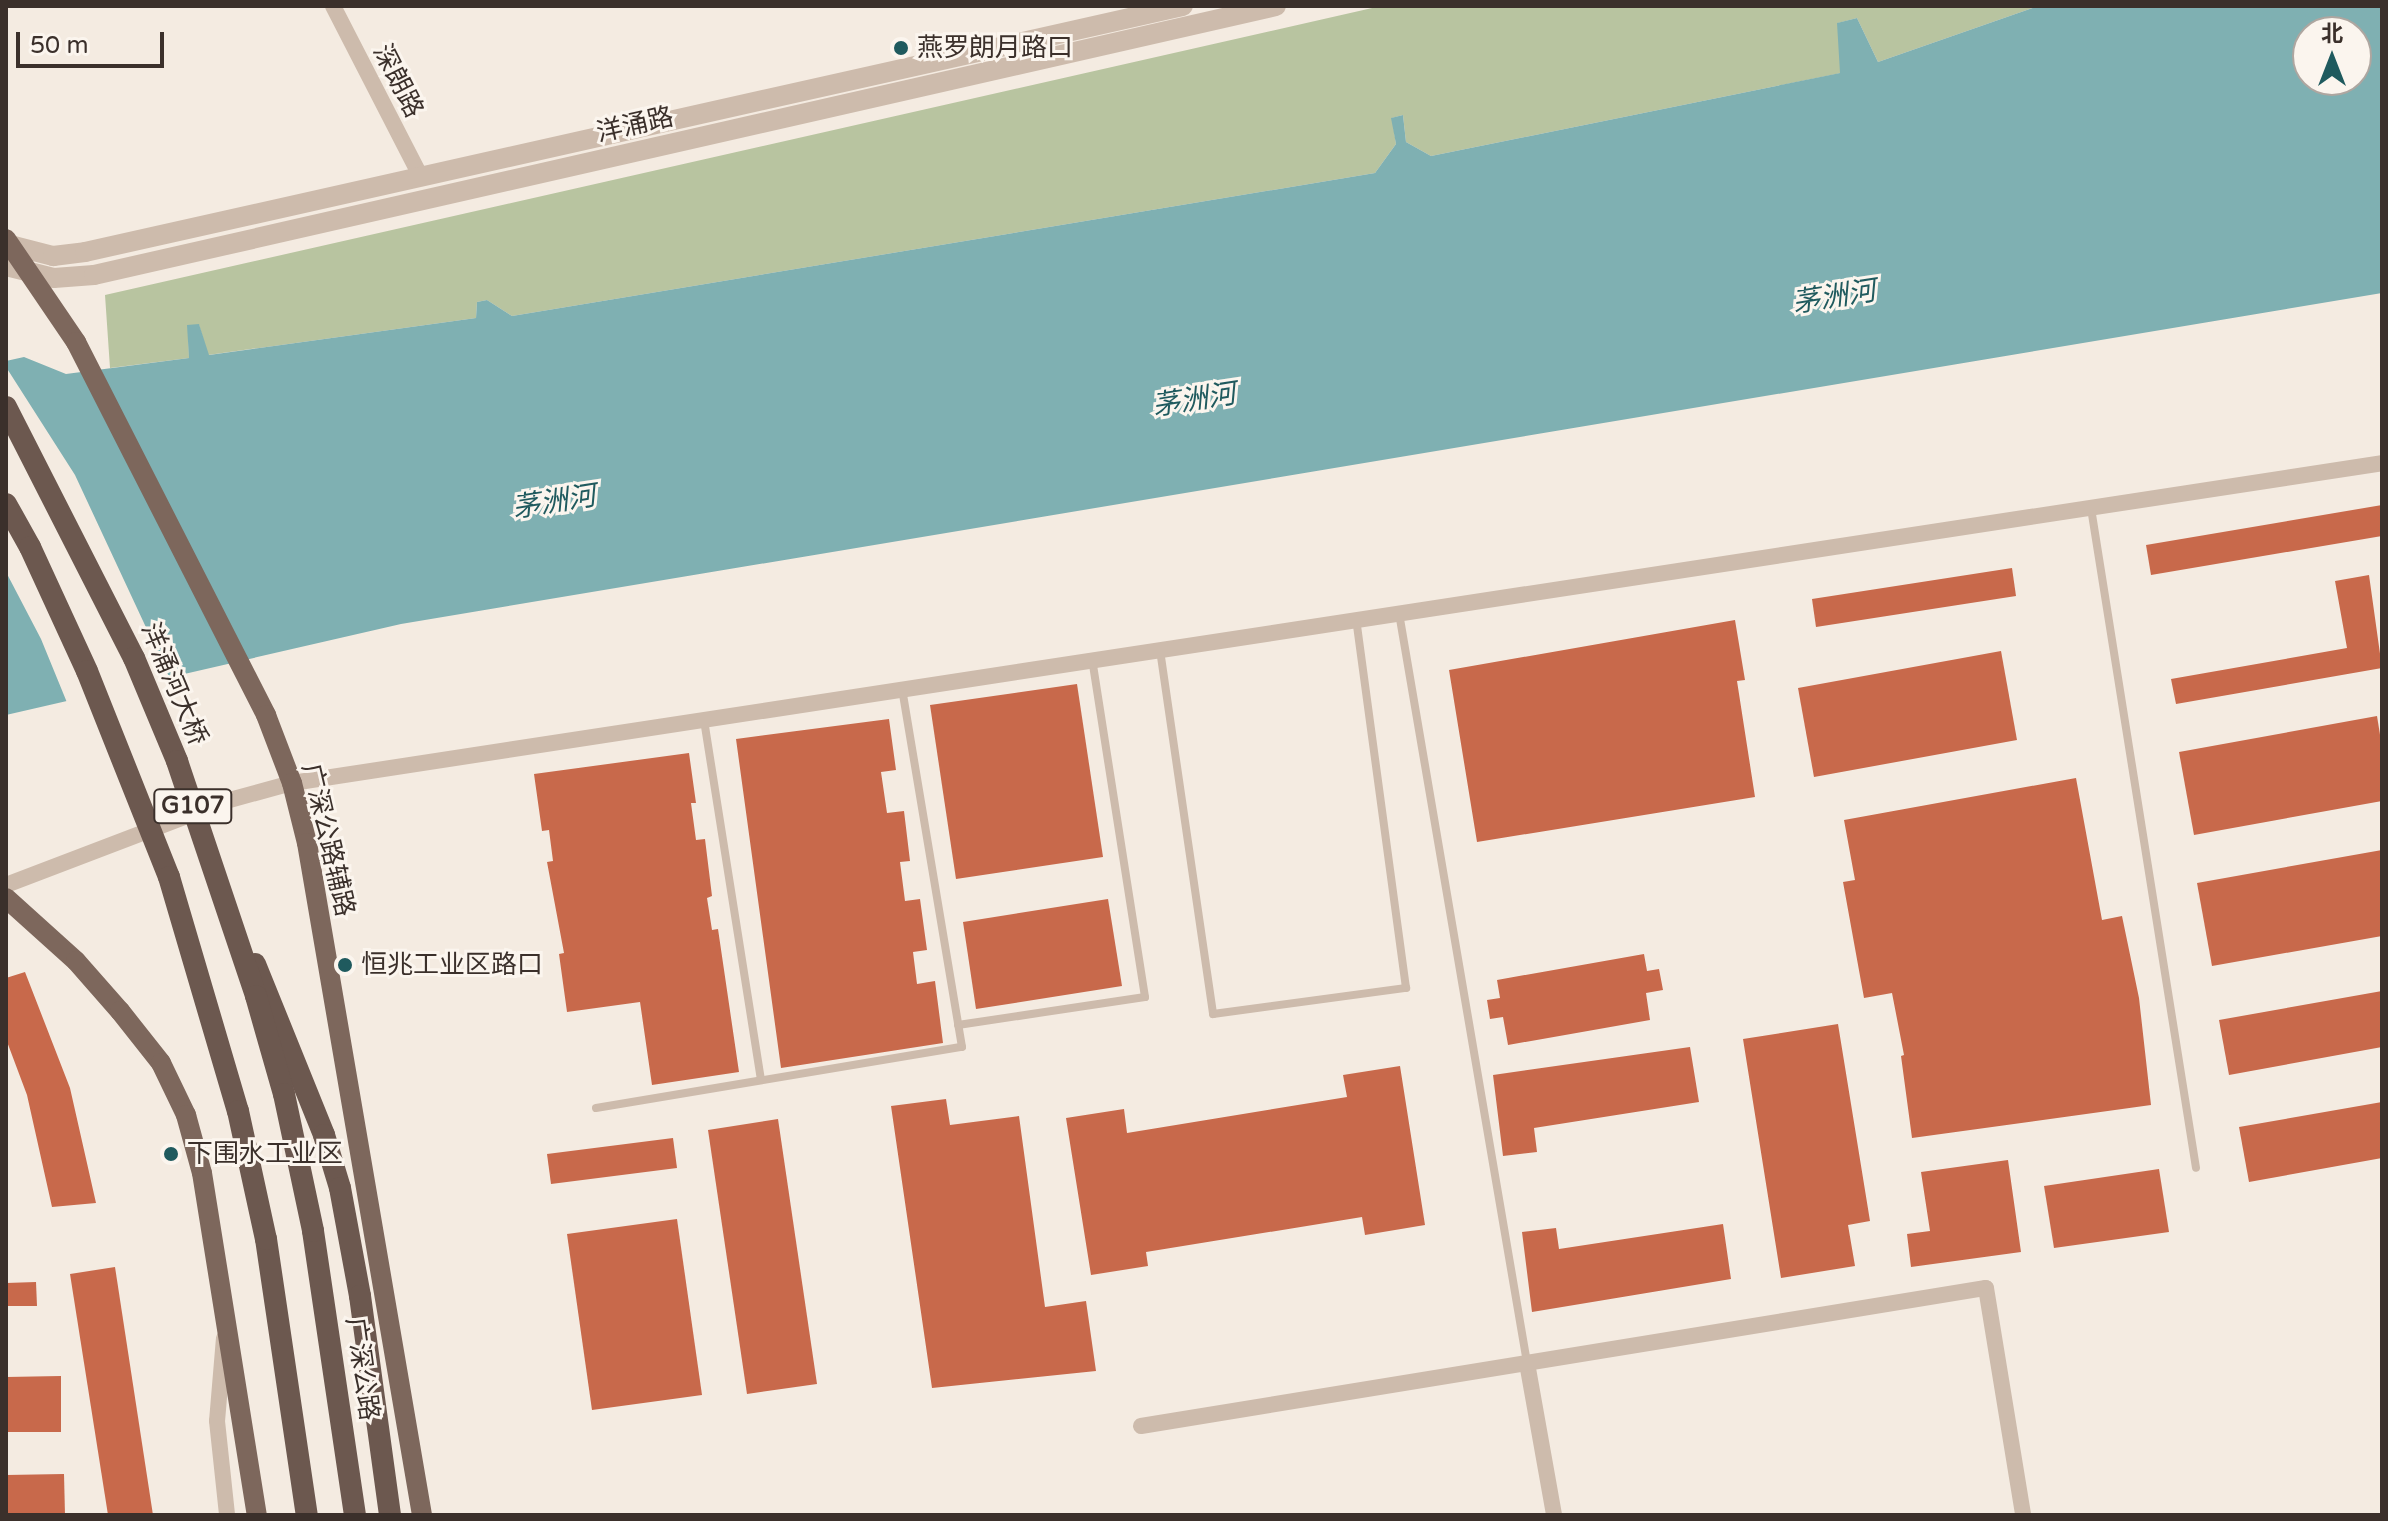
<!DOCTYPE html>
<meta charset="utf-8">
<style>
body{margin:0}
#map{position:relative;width:2388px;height:1521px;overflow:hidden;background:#f4ebe1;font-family:"Varela Round","Noto Sans SC",sans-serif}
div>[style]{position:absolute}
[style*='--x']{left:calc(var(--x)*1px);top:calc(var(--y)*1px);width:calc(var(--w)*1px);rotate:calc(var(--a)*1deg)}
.green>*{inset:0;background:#b8c4a0}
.water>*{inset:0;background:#7fb0b2}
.pier>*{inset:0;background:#f4ebe1}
.building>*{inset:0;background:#c8694b}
.service>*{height:8px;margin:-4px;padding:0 4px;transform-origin:4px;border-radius:4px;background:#cdbbac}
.minor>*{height:16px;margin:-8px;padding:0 8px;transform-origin:8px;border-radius:8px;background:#cdbbac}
.tertiary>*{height:20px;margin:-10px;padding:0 10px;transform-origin:10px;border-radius:10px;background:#cdbbac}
.primary>*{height:20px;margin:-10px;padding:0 10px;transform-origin:10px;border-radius:10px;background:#7d675c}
.trunk>*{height:22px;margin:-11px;padding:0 11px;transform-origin:11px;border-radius:11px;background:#6c584f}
.trunk-bridge>*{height:22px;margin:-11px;padding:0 11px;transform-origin:11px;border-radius:11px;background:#6c584f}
.dots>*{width:22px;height:22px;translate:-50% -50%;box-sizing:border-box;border:4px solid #fbf5ee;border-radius:50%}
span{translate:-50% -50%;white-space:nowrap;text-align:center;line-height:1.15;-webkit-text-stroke:6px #fbf5ee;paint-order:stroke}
.shield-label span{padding:2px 6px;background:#fbf5ee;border:2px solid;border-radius:6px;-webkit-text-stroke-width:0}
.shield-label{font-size:24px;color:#3b302b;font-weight:700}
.poi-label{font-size:26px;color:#3b302b}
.left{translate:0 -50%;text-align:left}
.street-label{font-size:26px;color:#3b302b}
.water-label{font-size:28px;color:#1f5a5e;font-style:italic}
.frame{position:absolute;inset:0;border:8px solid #3b302b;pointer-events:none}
.north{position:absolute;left:2292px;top:16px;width:80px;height:80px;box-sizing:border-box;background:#fbf5ee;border:2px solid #aea6a0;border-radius:50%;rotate:0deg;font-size:22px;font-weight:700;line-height:32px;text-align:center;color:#3b302b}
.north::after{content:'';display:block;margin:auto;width:28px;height:36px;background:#1f5a5e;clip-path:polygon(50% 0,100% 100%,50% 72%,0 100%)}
.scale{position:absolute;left:16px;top:32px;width:148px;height:36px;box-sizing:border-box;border:4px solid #3b302b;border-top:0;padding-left:10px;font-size:24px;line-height:28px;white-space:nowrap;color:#3b302b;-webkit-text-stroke:6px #fbf5ee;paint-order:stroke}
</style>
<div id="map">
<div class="green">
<div style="clip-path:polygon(1381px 6px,2038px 6px,1878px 62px,1857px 18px,1838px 23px,1841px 73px,1431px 156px,1406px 142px,1403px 115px,1392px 118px,1396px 144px,1375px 173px,512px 316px,487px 300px,477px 302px,476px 318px,208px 355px,199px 325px,188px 325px,189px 358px,110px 368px,105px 295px)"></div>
</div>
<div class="water">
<div style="clip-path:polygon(evenodd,2038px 6px,2382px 6px,2382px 293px,401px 624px,6px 715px,6px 361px,24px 357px,66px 374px,189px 358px,187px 325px,199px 324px,209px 355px,476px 318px,477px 302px,487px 300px,512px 316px,1375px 173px,1396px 144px,1391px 118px,1403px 115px,1406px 142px,1431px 156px,1840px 73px,1837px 23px,1857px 18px,1878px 62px,2038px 6px,2308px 32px,2356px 32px,2356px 80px,2308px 80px,2308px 32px)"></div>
</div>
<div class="pier">
<div style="clip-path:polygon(6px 367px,75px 475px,171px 681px,68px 705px,41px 639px,6px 572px)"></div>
</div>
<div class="building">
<div style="clip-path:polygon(2382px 505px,2382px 536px,2151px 575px,2146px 545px)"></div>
<div style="clip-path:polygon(2012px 568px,2016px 596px,1816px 627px,1812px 599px)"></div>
<div style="clip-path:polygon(2369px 575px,2382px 668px,2176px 704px,2171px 679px,2347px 648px,2335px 581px)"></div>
<div style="clip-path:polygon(1735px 620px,1745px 680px,1737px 681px,1755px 797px,1477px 842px,1449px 670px)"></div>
<div style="clip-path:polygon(2001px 651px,2017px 740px,1814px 777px,1798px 688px)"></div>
<div style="clip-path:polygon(1077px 684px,1103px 857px,956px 879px,930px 705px)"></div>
<div style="clip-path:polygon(2377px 716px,2382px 747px,2382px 801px,2194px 835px,2179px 752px)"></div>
<div style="clip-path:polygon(889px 719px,896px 770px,881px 772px,887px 813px,904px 811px,910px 861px,900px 862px,905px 901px,920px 899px,927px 950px,913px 952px,917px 984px,935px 981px,943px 1043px,781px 1068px,736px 739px)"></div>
<div style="clip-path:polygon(689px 753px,696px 803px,691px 803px,696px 840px,705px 839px,712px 896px,707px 898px,712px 930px,718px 929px,739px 1072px,652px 1085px,640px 1002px,567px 1012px,559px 954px,564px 953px,547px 862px,553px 861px,549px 830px,542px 831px,534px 774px)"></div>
<div style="clip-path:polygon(2076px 778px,2102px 920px,2122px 916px,2139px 998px,2151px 1105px,1912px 1138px,1901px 1056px,1904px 1055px,1892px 993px,1864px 998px,1843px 882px,1855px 880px,1844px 820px)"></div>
<div style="clip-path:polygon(2382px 850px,2382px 936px,2212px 966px,2197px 883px)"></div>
<div style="clip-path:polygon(1108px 899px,1122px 986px,976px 1009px,963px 922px)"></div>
<div style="clip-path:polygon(1644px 954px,1647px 971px,1659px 969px,1663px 990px,1646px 993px,1650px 1020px,1508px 1045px,1503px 1017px,1490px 1019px,1487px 1000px,1500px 998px,1497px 980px)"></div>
<div style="clip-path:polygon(25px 972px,70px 1088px,96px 1203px,52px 1207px,27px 1095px,6px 1039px,6px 978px)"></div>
<div style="clip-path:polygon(2382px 991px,2382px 1047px,2229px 1075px,2219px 1020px)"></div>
<div style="clip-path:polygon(1838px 1024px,1870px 1221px,1848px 1225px,1855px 1266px,1781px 1278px,1743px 1039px)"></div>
<div style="clip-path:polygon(1690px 1047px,1699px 1102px,1534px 1128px,1537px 1152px,1503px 1156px,1493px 1075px)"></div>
<div style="clip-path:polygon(1400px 1066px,1425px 1225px,1365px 1235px,1362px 1217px,1146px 1252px,1148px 1266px,1091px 1275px,1066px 1118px,1124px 1109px,1127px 1133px,1347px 1097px,1343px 1075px)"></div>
<div style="clip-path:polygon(946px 1099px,950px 1125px,1019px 1116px,1045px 1307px,1086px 1301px,1096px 1371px,932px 1388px,891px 1106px)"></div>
<div style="clip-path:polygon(2382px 1102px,2382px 1158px,2249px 1182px,2239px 1127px)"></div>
<div style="clip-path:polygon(778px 1119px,817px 1384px,747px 1394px,708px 1130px)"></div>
<div style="clip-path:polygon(673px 1138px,677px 1168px,551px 1184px,547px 1154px)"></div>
<div style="clip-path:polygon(2008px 1160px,2021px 1252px,1911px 1267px,1907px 1234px,1930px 1231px,1921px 1172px)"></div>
<div style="clip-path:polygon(2159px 1169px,2169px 1232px,2054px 1248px,2044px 1186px)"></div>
<div style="clip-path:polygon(677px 1219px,702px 1395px,592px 1410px,567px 1234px)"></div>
<div style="clip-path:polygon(1723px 1224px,1731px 1279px,1532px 1312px,1522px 1232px,1556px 1228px,1559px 1249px)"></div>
<div style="clip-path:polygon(115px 1267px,153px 1515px,108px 1515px,70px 1274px)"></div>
<div style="clip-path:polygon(36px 1282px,37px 1306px,6px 1306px,6px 1283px)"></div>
<div style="clip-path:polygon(61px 1376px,61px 1432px,6px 1432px,6px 1377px)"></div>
<div style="clip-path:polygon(64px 1474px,65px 1515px,6px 1515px,6px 1475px)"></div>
</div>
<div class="service">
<div style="--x:2091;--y:508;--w:668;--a:80.96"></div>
<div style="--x:1399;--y:613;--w:761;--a:80.31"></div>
<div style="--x:1160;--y:650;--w:368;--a:81.7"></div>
<div style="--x:1213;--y:1014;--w:195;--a:-7.7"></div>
<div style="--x:1406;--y:988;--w:372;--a:-97.7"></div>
<div style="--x:704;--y:720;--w:364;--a:81"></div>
<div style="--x:958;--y:1025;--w:189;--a:-8.5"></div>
<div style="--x:1145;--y:997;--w:342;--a:-98.9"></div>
<div style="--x:596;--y:1108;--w:371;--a:-9.5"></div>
<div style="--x:962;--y:1047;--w:363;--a:-99.5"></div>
</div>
<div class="minor">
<div style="--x:333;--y:6;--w:192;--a:62.8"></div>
<div style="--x:6;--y:885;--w:235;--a:-20.9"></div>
<div style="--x:226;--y:801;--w:68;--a:-15.3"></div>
<div style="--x:292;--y:783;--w:2114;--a:-8.7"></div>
<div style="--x:224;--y:1338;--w:83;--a:94.8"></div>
<div style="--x:217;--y:1421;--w:95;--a:83.9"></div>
<div style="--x:1527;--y:1363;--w:154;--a:79.9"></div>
<div style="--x:1141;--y:1426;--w:856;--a:-9.28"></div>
<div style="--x:1986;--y:1288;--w:230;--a:80.7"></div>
</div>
<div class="tertiary">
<div style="--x:6;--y:244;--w:49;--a:14.3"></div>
<div style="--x:53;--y:256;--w:32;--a:-7"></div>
<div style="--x:85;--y:252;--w:1125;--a:-12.63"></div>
<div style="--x:6;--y:266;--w:49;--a:14"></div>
<div style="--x:54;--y:278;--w:40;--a:-4.3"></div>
<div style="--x:94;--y:275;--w:1212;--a:-12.82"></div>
</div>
<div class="primary">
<div style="--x:6;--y:239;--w:125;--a:55.8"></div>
<div style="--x:76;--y:342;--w:419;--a:63"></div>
<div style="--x:266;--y:715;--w:73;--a:69.1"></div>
<div style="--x:292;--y:783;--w:62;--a:76"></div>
<div style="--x:307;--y:843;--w:682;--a:80.29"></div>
<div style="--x:6;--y:898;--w:94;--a:42"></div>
<div style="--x:76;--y:961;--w:67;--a:48.7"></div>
<div style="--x:120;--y:1011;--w:66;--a:51.7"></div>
<div style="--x:161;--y:1063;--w:58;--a:64.3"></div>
<div style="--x:186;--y:1115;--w:60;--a:74.6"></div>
<div style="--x:202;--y:1173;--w:346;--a:80.9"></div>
</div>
<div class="trunk">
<div style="--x:255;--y:964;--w:184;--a:68"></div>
<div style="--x:324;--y:1135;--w:55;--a:73.2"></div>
<div style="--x:340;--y:1188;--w:110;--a:79.5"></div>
<div style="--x:360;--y:1296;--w:221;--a:82.2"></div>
<div style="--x:313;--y:1231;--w:287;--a:81.6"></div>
<div style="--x:266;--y:1239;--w:279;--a:81.6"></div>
</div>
<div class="trunk-bridge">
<div style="--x:6;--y:407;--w:282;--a:63"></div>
<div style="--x:134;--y:658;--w:112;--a:67.3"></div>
<div style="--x:177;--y:761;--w:248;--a:71.4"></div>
<div style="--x:256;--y:996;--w:102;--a:74.1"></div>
<div style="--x:284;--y:1094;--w:140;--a:78"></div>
<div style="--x:6;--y:504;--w:49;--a:60.8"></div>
<div style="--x:30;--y:547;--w:136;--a:65.3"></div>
<div style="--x:87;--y:671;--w:222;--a:68.3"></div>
<div style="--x:169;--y:877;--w:244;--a:73.6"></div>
<div style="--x:238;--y:1111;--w:131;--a:77.7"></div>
</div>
<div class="dots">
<div style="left:901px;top:48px;background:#1f5a5e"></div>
<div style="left:345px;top:965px;background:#1f5a5e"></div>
<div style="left:171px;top:1154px;background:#1f5a5e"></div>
</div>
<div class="shield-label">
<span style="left:193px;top:806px">G107</span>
</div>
<div class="poi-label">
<span class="left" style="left:917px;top:48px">燕罗朗月路口</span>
<span class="left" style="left:361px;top:965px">恒兆工业区路口</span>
<span class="left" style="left:187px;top:1154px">下围水工业区</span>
</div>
<div class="street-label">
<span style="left:398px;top:81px;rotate:63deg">深朗路</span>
<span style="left:635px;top:125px;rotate:-13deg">洋涌路</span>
<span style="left:174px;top:684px;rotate:67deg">洋涌河大桥</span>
<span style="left:328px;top:840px;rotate:77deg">广深公路辅路</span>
<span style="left:362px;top:1369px;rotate:82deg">广深公路</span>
</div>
<div class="water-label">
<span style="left:1834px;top:297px;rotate:-9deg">茅洲河</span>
<span style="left:1194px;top:400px;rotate:-9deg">茅洲河</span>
<span style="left:554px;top:502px;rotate:-9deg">茅洲河</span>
</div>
<div class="frame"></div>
<div class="north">北</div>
<div class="scale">50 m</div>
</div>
